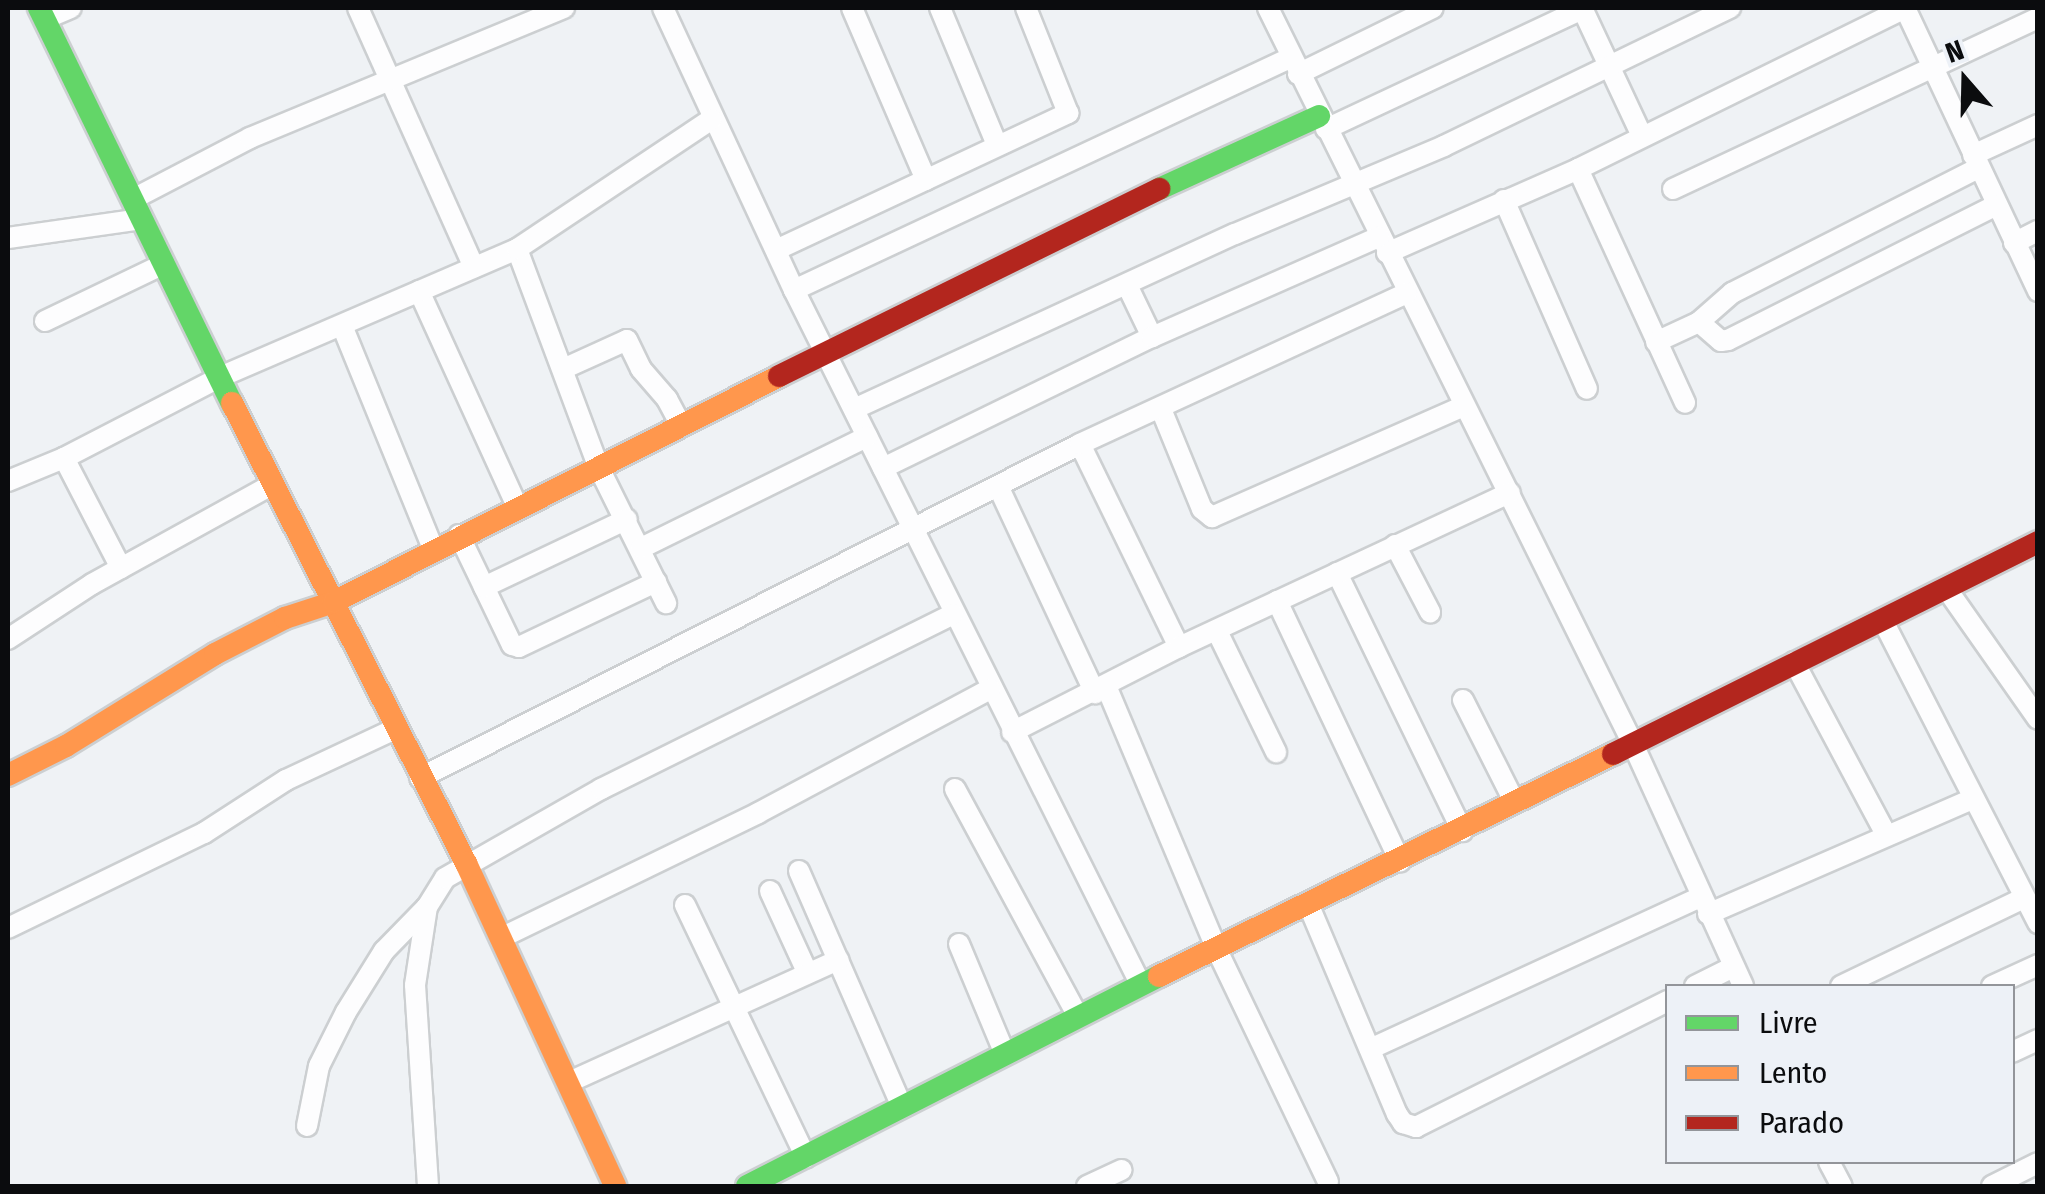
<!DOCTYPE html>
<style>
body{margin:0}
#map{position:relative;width:2045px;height:1194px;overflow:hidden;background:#eff2f5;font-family:"Fira Sans Condensed",sans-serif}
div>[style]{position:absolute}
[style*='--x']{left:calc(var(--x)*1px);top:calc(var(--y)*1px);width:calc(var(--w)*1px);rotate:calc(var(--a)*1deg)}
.roads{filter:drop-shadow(2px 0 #cccfd1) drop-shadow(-2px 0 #cccfd1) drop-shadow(0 2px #cccfd1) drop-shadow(0 -2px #cccfd1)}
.street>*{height:20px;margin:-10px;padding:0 10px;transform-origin:10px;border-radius:10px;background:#fdfdfe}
.fast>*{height:22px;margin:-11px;padding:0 11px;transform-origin:11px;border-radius:11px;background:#63d668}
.slow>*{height:22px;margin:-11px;padding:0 11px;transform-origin:11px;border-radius:11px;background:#ff974d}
.jam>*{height:22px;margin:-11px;padding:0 11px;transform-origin:11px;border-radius:11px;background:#b3261e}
span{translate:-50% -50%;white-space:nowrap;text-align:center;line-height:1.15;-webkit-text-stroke:8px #edf1f7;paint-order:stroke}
.frame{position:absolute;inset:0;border:10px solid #0b0c0e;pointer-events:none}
.legend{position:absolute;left:1665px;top:984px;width:350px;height:180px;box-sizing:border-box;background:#edf1f7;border:2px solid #93959a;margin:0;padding:12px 18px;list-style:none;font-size:30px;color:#0b0c0e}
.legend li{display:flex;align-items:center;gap:20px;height:50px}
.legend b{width:50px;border:2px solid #93959a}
.north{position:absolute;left:1915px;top:30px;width:100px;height:100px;-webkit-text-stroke:8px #edf1f7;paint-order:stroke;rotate:340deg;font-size:28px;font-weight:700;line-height:40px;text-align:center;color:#0b0c0e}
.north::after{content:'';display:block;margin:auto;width:35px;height:45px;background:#0b0c0e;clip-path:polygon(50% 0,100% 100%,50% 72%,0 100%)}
</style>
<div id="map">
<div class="roads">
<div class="street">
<div style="--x:358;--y:8;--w:284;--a:65.9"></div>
<div style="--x:663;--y:8;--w:311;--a:65.1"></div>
<div style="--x:794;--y:290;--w:777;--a:63.47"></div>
<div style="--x:852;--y:8;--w:187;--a:66.7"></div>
<div style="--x:940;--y:8;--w:148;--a:67.4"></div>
<div style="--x:1268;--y:8;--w:819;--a:63.62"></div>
<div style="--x:1632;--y:742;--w:268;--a:65.5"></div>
<div style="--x:1582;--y:8;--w:139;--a:64.9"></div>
<div style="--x:1905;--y:8;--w:313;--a:64.8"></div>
<div style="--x:45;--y:19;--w:28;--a:-23"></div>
<div style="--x:1298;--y:74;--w:150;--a:-26.1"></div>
<div style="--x:1326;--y:129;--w:285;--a:-25.1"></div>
<div style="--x:1973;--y:155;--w:72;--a:-24.8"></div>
<div style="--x:1578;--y:169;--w:257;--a:65.4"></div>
<div style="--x:1673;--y:189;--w:403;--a:-25.1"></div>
<div style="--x:133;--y:199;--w:132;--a:-27.5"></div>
<div style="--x:250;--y:138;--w:340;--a:-22.5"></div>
<div style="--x:1504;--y:200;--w:206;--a:66.3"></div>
<div style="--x:8;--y:238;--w:135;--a:-8.1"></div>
<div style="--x:2014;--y:243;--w:27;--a:-27"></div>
<div style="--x:517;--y:249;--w:234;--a:69.5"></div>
<div style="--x:599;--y:468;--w:151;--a:63.6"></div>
<div style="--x:776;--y:250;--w:323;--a:-25.1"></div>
<div style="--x:1068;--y:113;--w:113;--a:-111.8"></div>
<div style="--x:1387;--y:253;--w:209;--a:-23.7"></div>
<div style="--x:1578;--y:169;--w:364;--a:-26.2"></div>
<div style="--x:1127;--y:285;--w:58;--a:64.3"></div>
<div style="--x:794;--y:290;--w:548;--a:-25.07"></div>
<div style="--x:419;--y:291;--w:239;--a:65.5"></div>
<div style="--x:45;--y:321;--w:130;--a:-25.6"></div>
<div style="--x:1699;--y:322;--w:29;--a:41"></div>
<div style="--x:1721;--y:341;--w:7;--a:-8"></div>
<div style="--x:1728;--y:340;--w:300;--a:-26.7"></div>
<div style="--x:343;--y:328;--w:239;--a:67.8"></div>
<div style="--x:1656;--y:342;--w:47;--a:-24.9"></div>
<div style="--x:1699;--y:322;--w:44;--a:-41.3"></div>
<div style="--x:1732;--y:293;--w:276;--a:-26.9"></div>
<div style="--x:563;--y:369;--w:70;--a:-24.4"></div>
<div style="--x:627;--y:340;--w:32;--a:64"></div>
<div style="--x:641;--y:369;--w:40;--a:49"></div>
<div style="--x:667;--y:399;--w:30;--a:62"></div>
<div style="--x:854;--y:409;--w:419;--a:-24.7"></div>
<div style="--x:1235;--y:234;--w:227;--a:-22.8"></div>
<div style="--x:1444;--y:146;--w:318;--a:-25.8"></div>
<div style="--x:1161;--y:409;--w:108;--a:67.7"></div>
<div style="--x:1202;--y:509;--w:13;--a:39"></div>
<div style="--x:1212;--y:517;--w:275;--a:-23.8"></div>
<div style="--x:1080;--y:444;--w:226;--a:64"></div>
<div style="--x:64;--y:458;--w:124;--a:62.6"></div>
<div style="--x:883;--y:468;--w:299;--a:-26"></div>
<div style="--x:1152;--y:337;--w:248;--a:-23.8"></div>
<div style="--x:8;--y:481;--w:61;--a:-22.3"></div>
<div style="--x:64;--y:458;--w:176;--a:-27.4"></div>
<div style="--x:220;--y:377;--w:323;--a:-23.3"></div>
<div style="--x:517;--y:249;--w:234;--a:-33.7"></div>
<div style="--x:998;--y:486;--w:229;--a:64.9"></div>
<div style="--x:459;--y:535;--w:122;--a:64.3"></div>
<div style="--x:512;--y:645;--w:7;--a:16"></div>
<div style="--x:519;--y:647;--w:152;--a:-25.4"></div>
<div style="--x:1395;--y:545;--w:76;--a:62.4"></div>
<div style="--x:641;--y:548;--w:252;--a:-26.2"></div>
<div style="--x:1337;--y:573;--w:287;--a:64.1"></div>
<div style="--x:484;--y:587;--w:158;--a:-25.4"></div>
<div style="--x:1946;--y:588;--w:160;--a:54.9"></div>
<div style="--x:1277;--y:601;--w:288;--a:64.7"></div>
<div style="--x:1882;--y:619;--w:342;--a:62.8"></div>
<div style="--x:1217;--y:631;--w:135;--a:64"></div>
<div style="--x:8;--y:639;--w:100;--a:-33.2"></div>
<div style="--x:92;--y:584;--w:207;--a:-28.9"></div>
<div style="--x:1794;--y:662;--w:195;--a:61.9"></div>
<div style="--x:1107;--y:688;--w:284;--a:67.2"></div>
<div style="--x:1217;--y:950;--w:257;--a:64.4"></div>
<div style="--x:1463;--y:700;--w:115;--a:63.2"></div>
<div style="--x:1012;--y:732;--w:187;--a:-27"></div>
<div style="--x:1179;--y:647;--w:365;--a:-25"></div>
<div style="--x:420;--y:778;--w:740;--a:-26.84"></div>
<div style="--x:1080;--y:444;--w:360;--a:-24.8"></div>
<div style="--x:955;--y:789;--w:257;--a:61.6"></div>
<div style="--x:799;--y:871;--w:257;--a:66.4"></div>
<div style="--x:770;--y:891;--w:89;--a:65.4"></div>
<div style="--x:685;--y:905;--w:280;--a:64.4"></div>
<div style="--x:1309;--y:906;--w:226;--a:67.1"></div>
<div style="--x:1397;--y:1114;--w:11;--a:56"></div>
<div style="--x:1403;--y:1123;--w:14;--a:17"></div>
<div style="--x:1416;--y:1127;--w:282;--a:-26.6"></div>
<div style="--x:1708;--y:914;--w:288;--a:-23.5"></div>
<div style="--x:8;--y:928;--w:218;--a:-25.9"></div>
<div style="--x:204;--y:833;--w:98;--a:-32.9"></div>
<div style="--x:286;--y:780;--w:123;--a:-25.1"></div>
<div style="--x:501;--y:938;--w:286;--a:-25.9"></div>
<div style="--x:758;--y:813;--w:263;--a:-28.1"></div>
<div style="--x:959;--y:944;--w:119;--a:67.3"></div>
<div style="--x:1695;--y:986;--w:42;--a:-26.6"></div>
<div style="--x:1841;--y:986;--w:203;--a:-25.7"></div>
<div style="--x:1992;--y:986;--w:51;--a:-24.5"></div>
<div style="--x:1370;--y:1049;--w:362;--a:-24.7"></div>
<div style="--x:2012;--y:1052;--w:29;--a:-25"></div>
<div style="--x:567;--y:1083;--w:298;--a:-24.4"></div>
<div style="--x:307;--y:1126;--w:61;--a:-78.7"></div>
<div style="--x:319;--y:1066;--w:60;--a:-63.4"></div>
<div style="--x:346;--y:1012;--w:72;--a:-58.1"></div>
<div style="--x:384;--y:951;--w:60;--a:-45.7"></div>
<div style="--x:1829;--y:1162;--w:27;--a:62"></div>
<div style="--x:428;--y:1186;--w:201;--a:-93.7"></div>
<div style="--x:415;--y:985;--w:79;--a:-81.3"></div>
<div style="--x:427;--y:907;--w:34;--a:-58"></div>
<div style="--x:445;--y:878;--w:180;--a:-29.7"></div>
<div style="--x:601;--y:789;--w:393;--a:-26.4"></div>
<div style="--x:1087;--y:1186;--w:38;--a:-25"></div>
<div style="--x:1992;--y:1186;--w:51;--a:-26.6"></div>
</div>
<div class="fast">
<div style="--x:39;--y:8;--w:440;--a:64"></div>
<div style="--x:1159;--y:189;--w:176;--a:-24.5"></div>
<div style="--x:747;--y:1186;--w:462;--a:-27"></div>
</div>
<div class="slow">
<div style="--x:232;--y:403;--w:516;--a:63.04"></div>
<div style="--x:466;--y:863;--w:356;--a:65.2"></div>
<div style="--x:8;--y:775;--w:65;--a:-26.6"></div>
<div style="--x:66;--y:746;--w:175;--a:-31.7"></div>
<div style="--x:215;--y:654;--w:79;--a:-27.2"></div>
<div style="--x:285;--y:618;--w:52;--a:-18.1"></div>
<div style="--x:334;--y:602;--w:499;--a:-26.9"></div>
<div style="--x:1159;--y:976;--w:505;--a:-26.06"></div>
</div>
<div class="jam">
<div style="--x:779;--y:376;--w:424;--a:-26.2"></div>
<div style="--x:1613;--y:754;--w:475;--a:-26.5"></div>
</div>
</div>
<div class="frame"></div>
<ul class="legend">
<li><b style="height:12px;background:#63d668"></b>Livre</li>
<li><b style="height:12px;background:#ff974d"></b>Lento</li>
<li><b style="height:12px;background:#b3261e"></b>Parado</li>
</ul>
<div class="north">N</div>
</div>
